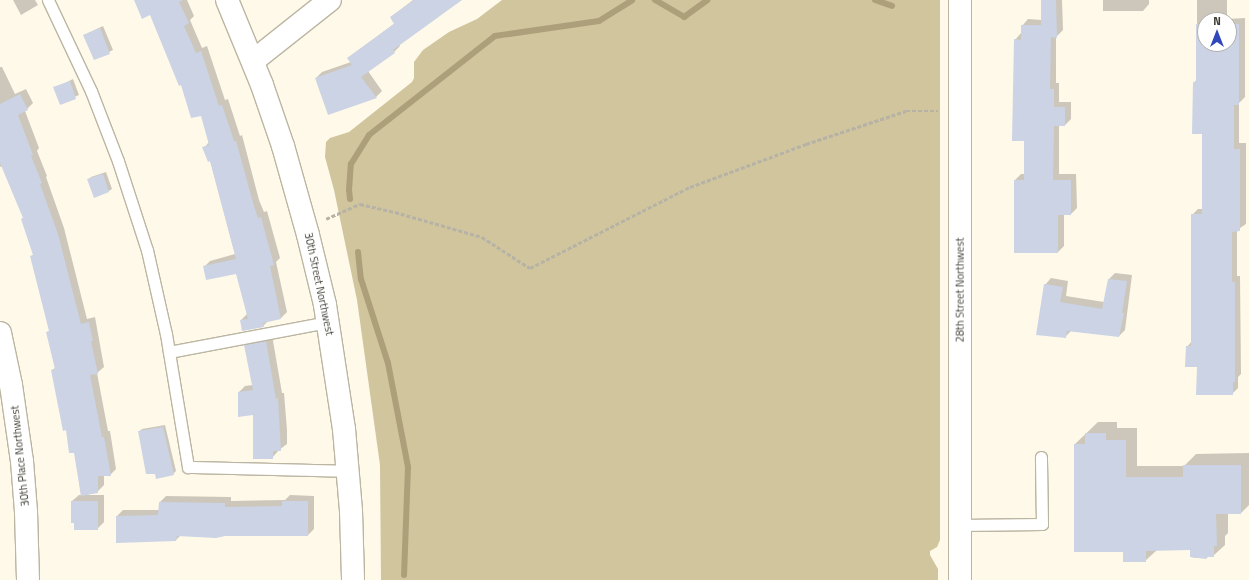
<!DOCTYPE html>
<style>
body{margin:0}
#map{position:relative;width:1249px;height:580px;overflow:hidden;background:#fff9e9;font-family:"Titillium Web",sans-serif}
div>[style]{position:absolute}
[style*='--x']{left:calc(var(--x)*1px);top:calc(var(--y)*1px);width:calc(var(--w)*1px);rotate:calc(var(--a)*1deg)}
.forest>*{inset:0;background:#d1c59e}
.shadow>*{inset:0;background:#0003}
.stream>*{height:6px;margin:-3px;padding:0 3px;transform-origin:3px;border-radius:3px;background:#ac9f7a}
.building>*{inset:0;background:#cbd3e5}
.path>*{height:2.5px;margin-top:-1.25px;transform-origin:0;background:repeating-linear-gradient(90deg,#b6b2a5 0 4px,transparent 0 6px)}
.roads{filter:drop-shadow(1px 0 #bbb5a2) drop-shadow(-1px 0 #bbb5a2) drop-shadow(0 1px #bbb5a2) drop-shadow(0 -1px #bbb5a2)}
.service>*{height:11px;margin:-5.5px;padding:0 5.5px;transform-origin:5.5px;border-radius:5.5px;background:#fff}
.minor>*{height:22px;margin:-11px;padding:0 11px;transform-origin:11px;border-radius:11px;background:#fff}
span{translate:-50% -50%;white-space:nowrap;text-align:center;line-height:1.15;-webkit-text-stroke:3px #fff;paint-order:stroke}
.street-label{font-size:11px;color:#3d3b33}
.north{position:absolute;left:1197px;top:12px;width:40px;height:40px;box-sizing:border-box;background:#fff;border:1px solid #b1b1ad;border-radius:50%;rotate:0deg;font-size:11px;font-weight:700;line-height:16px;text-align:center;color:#3d3b33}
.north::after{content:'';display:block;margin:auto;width:14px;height:18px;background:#3048b9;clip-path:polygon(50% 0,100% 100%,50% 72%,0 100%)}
</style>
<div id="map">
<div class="forest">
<div style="clip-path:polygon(502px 0,940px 0,940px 540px,937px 547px,930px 551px,930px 555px,938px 569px,938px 580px,381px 580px,380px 465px,357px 300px,334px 190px,325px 157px,326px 142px,330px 138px,349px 132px,412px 82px,414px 78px,414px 62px,423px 50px,449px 32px,477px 19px)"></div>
</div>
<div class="shadow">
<div style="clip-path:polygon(13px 0,35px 0,38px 5px,21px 15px)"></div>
<div style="clip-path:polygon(135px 0,187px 0,194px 16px,190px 20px,202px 48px,207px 46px,225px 100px,228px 99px,240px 136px,242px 135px,259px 200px,264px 212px,267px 211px,280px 258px,276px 262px,287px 312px,281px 318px,268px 321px,263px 326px,241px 320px,247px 314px,237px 273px,204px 267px,210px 261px,235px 254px,210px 160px,204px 148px,209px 142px,202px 114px,182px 84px,151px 14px)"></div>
<div style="clip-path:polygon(413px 0,460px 0,399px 44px,400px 46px,394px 52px,368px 71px,382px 91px,376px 97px,316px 78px,322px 72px,351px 62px,348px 58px,395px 23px,391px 17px)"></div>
<div style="clip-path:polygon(1042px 0,1062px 0,1063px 30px,1056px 37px,1056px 83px,1059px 83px,1059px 102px,1071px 102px,1071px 119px,1065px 125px,1059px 125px,1059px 174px,1076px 174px,1077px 208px,1071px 214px,1064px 214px,1064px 246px,1058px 252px,1015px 180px,1021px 174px,1025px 174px,1025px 140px,1015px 40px,1021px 33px,1022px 26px,1028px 19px,1042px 20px)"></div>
<div style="clip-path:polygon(1103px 0,1149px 0,1149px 4px,1143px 11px,1103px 11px)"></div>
<div style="clip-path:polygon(evenodd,1197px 0,1227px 0,1227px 19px,1245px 18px,1245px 97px,1239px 103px,1239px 143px,1246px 143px,1246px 224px,1237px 230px,1237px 276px,1240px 276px,1241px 374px,1238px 377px,1238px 388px,1232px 394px,1198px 366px,1187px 347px,1192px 341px,1192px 215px,1198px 209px,1203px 209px,1203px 133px,1194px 83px,1197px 79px,1197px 0,1205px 20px,1229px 20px,1229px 44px,1205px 44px,1205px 20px)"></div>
<div style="clip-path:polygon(103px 26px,113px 50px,94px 59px,84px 35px)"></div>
<div style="clip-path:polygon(0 67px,2px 67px,15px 94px,26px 89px,33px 103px,25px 111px,39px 148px,37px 151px,47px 176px,46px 177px,64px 228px,87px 319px,95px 317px,104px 367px,97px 373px,108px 431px,110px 431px,116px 469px,110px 475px,104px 475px,104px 485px,97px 492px,86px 495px,104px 495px,104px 522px,97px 529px,72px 501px,79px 495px,81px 495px,75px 451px,52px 370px,55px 368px,48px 332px,50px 330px,31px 257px,34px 254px,24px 218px,2px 166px,0 167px)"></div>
<div style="clip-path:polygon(73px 79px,79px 95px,60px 103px,55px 88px)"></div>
<div style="clip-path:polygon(106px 172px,112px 189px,109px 191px,88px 180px,91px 177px)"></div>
<div style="clip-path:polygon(1115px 273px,1132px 275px,1125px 330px,1119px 336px,1071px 331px,1065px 337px,1045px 285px,1051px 278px,1068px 281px,1066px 296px,1104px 302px,1109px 279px)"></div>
<div style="clip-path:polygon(272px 335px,282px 393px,284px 393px,287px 430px,287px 444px,279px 450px,272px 458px,254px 414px,239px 392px,245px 386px,253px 385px,246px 345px,252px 339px)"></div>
<div style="clip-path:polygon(1098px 422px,1117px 422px,1117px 428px,1137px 428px,1137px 466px,1184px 466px,1196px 454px,1249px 453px,1249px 505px,1241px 513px,1228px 513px,1228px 533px,1225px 536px,1225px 545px,1213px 556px,1197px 558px,1191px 557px,1191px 549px,1157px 550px,1145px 561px,1124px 551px,1075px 444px)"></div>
<div style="clip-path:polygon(165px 425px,176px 471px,173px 474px,139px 432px,142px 429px)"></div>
<div style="clip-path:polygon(290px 495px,314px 496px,314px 529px,308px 535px,180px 536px,176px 540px,117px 516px,123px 510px,159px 510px,160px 502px,166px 496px,231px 497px,231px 501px,285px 500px)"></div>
</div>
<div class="stream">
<div style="--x:655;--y:0;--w:34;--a:30"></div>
<div style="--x:684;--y:17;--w:29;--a:-36"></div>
<div style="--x:875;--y:0;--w:18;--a:19"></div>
<div style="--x:350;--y:199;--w:9;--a:-96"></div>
<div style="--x:349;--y:190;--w:26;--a:-86"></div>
<div style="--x:351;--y:164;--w:34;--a:-58"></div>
<div style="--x:369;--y:135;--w:160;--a:-38.2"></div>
<div style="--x:495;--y:36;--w:105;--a:-8.2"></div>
<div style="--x:599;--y:21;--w:39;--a:-32"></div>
<div style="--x:358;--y:252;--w:27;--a:84"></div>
<div style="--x:361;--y:279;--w:88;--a:72.2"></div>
<div style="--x:388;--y:363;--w:106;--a:79.1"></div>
<div style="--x:408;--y:467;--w:108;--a:92.1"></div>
</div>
<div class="building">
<div style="clip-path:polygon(134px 0,183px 0,179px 2px,189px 23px,184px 26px,196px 53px,201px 51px,219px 106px,222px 105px,234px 141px,236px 141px,254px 206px,258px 218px,261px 217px,274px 265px,270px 266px,281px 319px,263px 323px,264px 327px,242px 331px,240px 320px,248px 319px,236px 274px,206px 280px,203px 266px,236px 259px,210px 161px,208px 162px,202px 147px,209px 145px,201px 116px,191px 118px,181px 85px,179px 86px,150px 15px,142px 19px)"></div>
<div style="clip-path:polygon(414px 0,462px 0,393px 50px,395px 53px,361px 77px,377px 98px,328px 115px,315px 78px,352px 65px,347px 58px,394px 24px,390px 17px)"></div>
<div style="clip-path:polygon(1041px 0,1056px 0,1057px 38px,1051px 37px,1050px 89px,1054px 89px,1054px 107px,1065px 107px,1065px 126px,1054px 126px,1053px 180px,1071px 180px,1071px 215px,1058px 215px,1058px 253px,1014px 253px,1014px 180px,1024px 180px,1024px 141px,1012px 141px,1014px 39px,1021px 40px,1021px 25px,1041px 25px)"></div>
<div style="clip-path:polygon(1196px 24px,1205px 24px,1205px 44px,1229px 44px,1229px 24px,1239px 24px,1239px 105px,1234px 105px,1234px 149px,1240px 149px,1240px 231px,1232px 232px,1232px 282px,1235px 282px,1235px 382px,1233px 382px,1233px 395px,1196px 395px,1197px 367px,1185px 367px,1186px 346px,1191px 346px,1191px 214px,1202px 214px,1202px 134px,1192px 134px,1193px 82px,1196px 82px)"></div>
<div style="clip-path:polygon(100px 28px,110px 54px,94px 60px,83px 35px)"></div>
<div style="clip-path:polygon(70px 81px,76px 99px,60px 105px,53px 87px)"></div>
<div style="clip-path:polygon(20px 94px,28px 110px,18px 115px,33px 155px,31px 156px,42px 183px,40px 184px,58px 234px,81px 324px,89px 322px,93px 341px,91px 341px,98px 374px,90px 375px,102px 437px,104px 437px,111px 476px,98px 476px,98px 493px,81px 496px,74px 453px,69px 453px,66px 430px,63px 431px,51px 370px,55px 369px,46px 332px,49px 331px,30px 256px,33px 255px,21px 219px,23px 218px,0 163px,0 104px)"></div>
<div style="clip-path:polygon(103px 174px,109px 192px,94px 198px,87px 179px)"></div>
<div style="clip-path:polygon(1108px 279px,1127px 281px,1122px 313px,1124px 313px,1119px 337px,1067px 331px,1066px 338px,1036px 335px,1044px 284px,1063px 287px,1060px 302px,1102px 309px)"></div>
<div style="clip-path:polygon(266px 341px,276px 399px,278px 398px,281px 451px,273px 451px,273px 459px,253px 459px,253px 415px,238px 417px,238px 392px,253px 390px,244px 345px)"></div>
<div style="clip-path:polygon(163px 427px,174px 475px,156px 479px,155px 474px,146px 474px,138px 431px)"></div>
<div style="clip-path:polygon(1085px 433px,1106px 433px,1106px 440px,1126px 440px,1126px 477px,1183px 477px,1183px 465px,1241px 465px,1241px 514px,1216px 514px,1217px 546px,1214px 546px,1214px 557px,1208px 557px,1206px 559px,1190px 557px,1190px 550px,1146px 551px,1146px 562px,1123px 562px,1123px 552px,1074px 552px,1074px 444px,1085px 444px)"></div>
<div style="clip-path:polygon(71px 501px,98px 501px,98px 530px,74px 530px,74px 523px,71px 523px)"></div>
<div style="clip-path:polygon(282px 501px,308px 501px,308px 536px,225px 536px,216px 538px,177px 536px,176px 541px,116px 543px,116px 516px,158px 515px,159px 502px,225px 503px,225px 507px,282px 506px)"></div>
</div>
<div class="path">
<div style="--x:326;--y:219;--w:37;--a:-24"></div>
<div style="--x:360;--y:204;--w:36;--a:13"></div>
<div style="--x:395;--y:212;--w:91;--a:16"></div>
<div style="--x:482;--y:237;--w:57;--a:32.9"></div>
<div style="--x:530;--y:268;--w:179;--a:-26.9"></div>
<div style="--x:690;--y:187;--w:124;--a:-20.3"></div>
<div style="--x:806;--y:144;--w:105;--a:-18.3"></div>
<div style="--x:906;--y:111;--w:32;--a:0"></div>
</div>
<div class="roads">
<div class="service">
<div style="--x:48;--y:0;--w:101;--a:64.7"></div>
<div style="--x:91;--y:91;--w:75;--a:68.9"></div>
<div style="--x:118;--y:161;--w:94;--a:72"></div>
<div style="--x:147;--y:250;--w:86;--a:77.3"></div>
<div style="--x:166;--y:334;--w:135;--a:80.6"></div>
<div style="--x:188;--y:467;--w:160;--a:1.4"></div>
<div style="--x:169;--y:352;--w:162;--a:-10.7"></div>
<div style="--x:960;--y:525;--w:82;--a:-0.7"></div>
<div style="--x:1042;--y:524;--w:67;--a:-90.9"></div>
</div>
<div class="minor">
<div style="--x:227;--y:0;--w:92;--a:67.6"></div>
<div style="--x:262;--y:85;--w:65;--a:71"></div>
<div style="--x:283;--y:146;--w:92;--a:74.3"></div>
<div style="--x:308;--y:235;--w:72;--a:76.3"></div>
<div style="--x:325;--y:305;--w:125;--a:81.3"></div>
<div style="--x:344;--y:429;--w:82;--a:85.1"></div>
<div style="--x:351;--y:511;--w:69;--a:88.3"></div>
<div style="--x:253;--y:61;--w:98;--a:-38.4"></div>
<div style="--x:0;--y:333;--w:53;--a:78.1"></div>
<div style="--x:11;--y:385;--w:77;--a:81.8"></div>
<div style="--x:22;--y:461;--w:51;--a:85.5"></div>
<div style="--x:26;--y:512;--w:68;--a:88.3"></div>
<div style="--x:960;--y:580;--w:580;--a:-90"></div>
</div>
</div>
<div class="street-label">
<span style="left:319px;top:284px;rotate:78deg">30th Street Northwest</span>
<span style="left:960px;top:290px;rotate:-90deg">28th Street Northwest</span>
<span style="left:20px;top:456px;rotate:-96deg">30th Place Northwest</span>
</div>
<div class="north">N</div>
</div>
